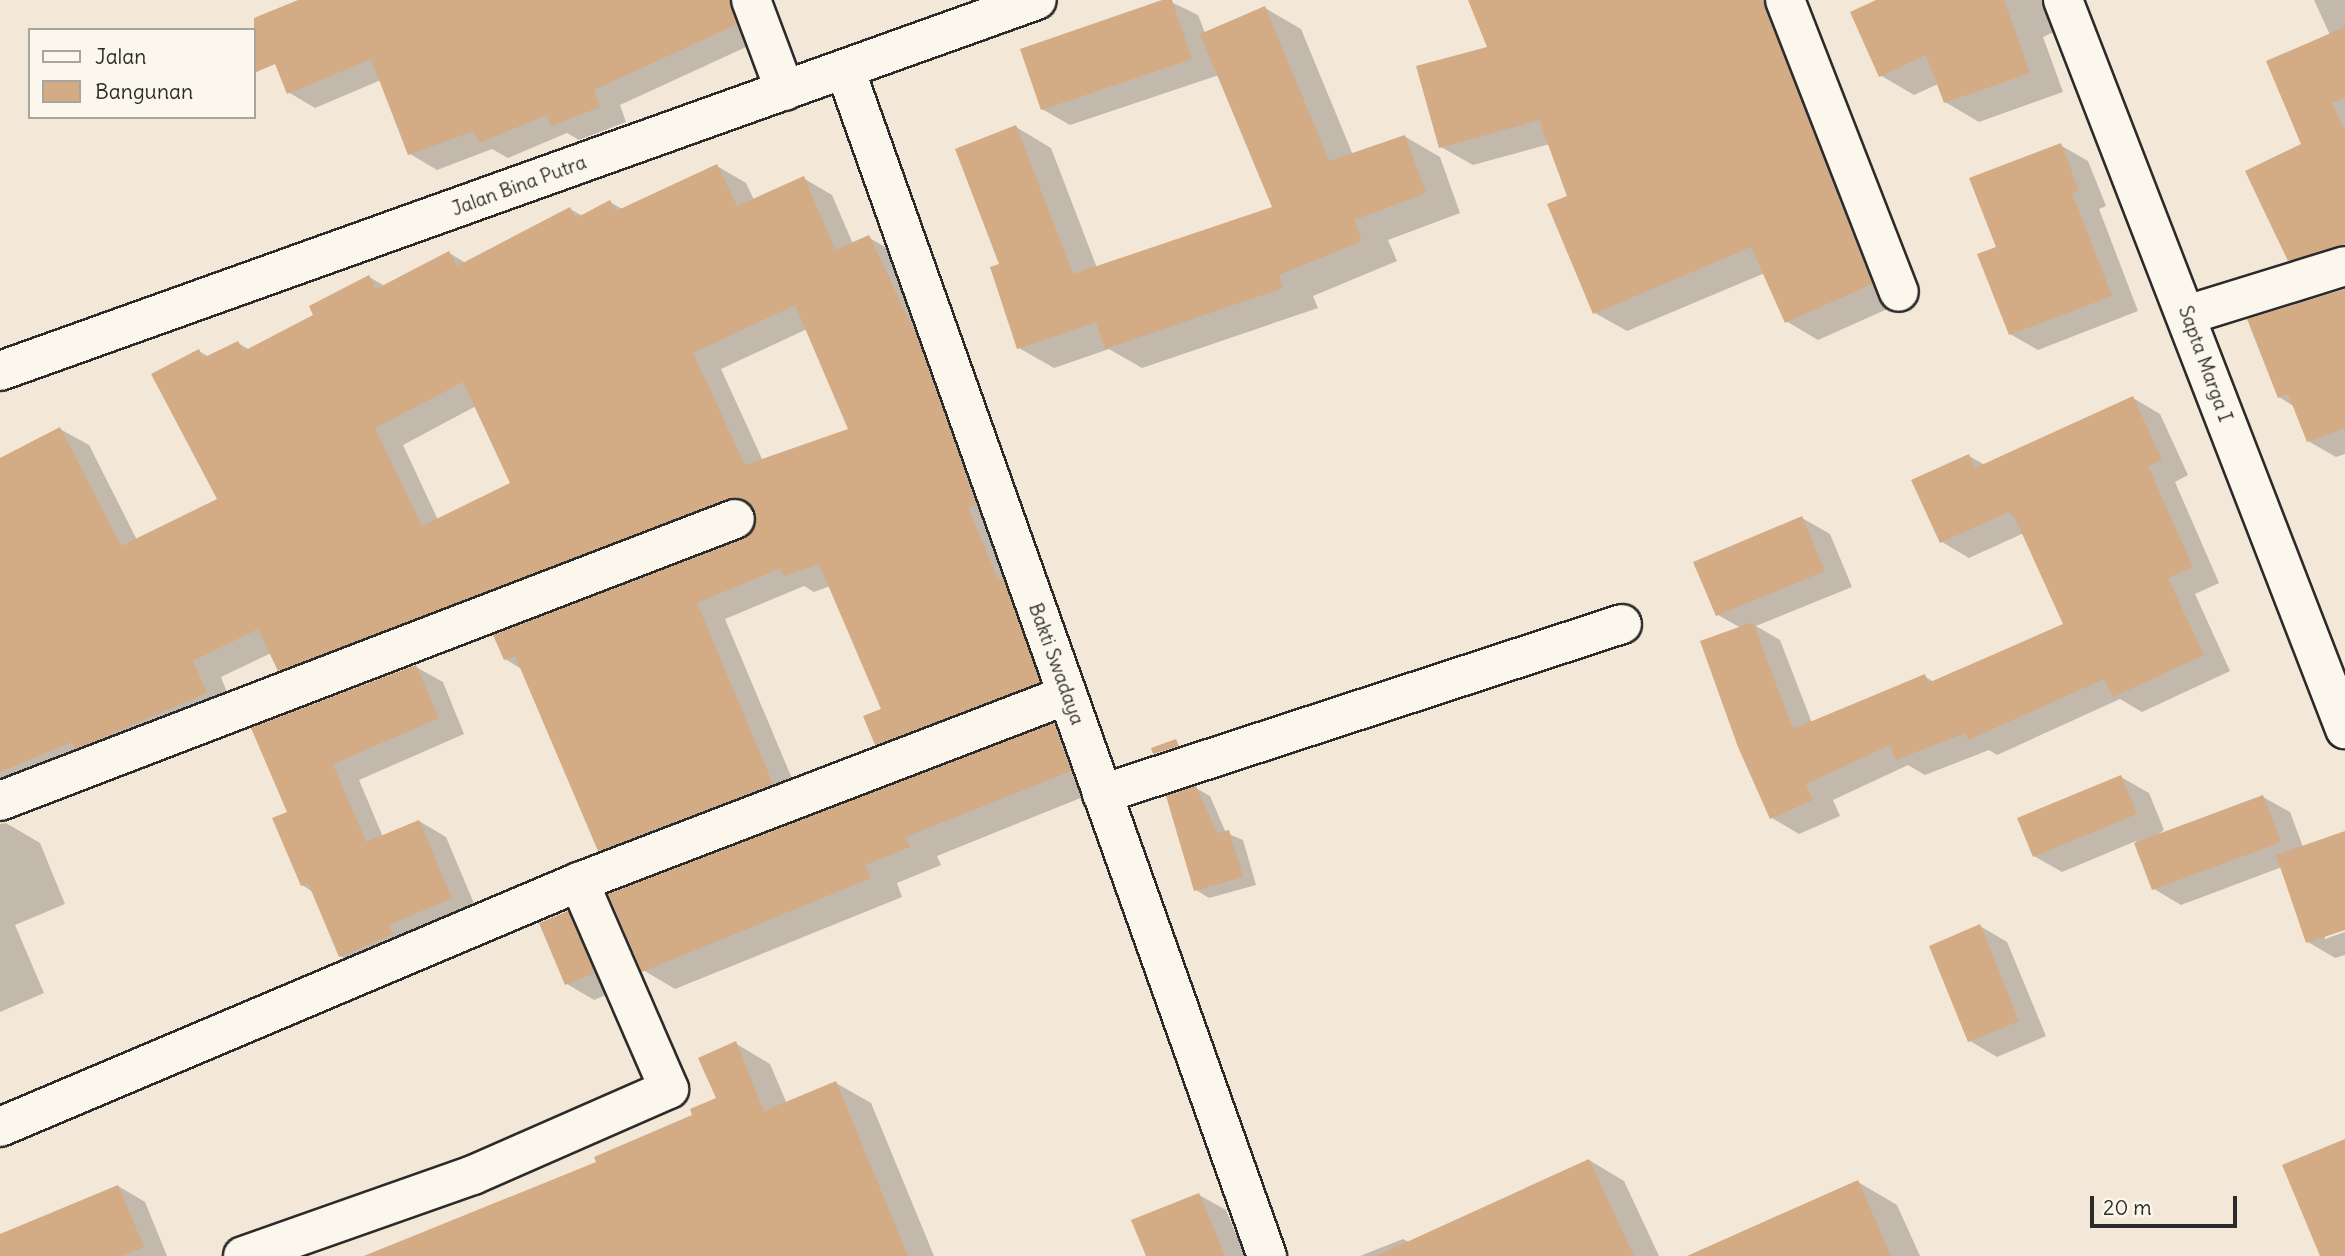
<!DOCTYPE html>
<style>
body{margin:0}
#map{position:relative;width:2345px;height:1256px;overflow:hidden;background:#f3e8d7;font-family:Delius,sans-serif}
div>[style]{position:absolute}
[style*='--x']{left:calc(var(--x)*1px);top:calc(var(--y)*1px);width:calc(var(--w)*1px);rotate:calc(var(--a)*1deg)}
.shadow>*{inset:0;background:#0003}
.building>*{inset:0;background:#d3ab84}
.roads{filter:drop-shadow(2px 0 #2b2b2b) drop-shadow(-2px 0 #2b2b2b) drop-shadow(0 2px #2b2b2b) drop-shadow(0 -2px #2b2b2b)}
.minor>*{height:38px;margin:-19px;padding:0 19px;transform-origin:19px;border-radius:19px;background:#fbf7ec}
span{translate:-50% -50%;white-space:nowrap;text-align:center;line-height:1.15;-webkit-text-stroke:5px #fbf7ec;paint-order:stroke}
.street-label{font-size:19px;color:#2b2b2b}
.legend{position:absolute;left:28px;top:28px;width:228px;height:91px;box-sizing:border-box;background:#fbf7ec;border:2px solid #a8a59f;margin:0;padding:9px 12px;list-style:none;font-size:21px;color:#2b2b2b}
.legend li{display:flex;align-items:center;gap:14px;height:35px}
.legend b{width:35px;border:2px solid #a8a59f}
.scale{position:absolute;left:2090px;top:1196px;width:147px;height:32px;box-sizing:border-box;border:4px solid #2b2b2b;border-top:0;padding-left:9px;font-size:21px;line-height:24px;white-space:nowrap;color:#2b2b2b;-webkit-text-stroke:5px #fbf7ec;paint-order:stroke}
</style>
<div id="map">
<div class="shadow">
<div style="clip-path:polygon(352px 0,737px 0,757px 42px,620px 105px,626px 122px,579px 140px,567px 133px,508px 158px,492px 149px,437px 170px,410px 154px,381px 80px,315px 108px,288px 92px)"></div>
<div style="clip-path:polygon(1167px 0,1198px 15px,1205px 33px,1265px 8px,1301px 29px,1353px 155px,1404px 136px,1440px 157px,1460px 213px,1388px 240px,1397px 261px,1313px 296px,1318px 308px,1142px 368px,1109px 349px,1054px 368px,1019px 348px,1002px 265px,1016px 127px,1051px 148px,1097px 268px,1275px 208px,1219px 75px,1070px 125px,1042px 109px)"></div>
<div style="clip-path:polygon(1470px 0,1783px 0,1903px 302px,1818px 340px,1786px 321px,1765px 273px,1627px 331px,1595px 313px,1569px 197px,1550px 144px,1473px 165px,1441px 147px,1490px 48px)"></div>
<div style="clip-path:polygon(1880px 0,2050px 0,2062px 28px,2043px 37px,2063px 92px,1979px 122px,1945px 102px,1938px 84px,1914px 95px,1880px 75px)"></div>
<div style="clip-path:polygon(2314px 0,2345px 0,2345px 266px,2315px 275px,2289px 260px,2303px 145px,2330px 35px)"></div>
<div style="clip-path:polygon(2060px 145px,2088px 161px,2106px 206px,2099px 209px,2138px 311px,2038px 350px,2010px 334px,1998px 248px)"></div>
<div style="clip-path:polygon(evenodd,717px 166px,746px 183px,754px 200px,803px 178px,832px 195px,853px 244px,868px 237px,897px 254px,1067px 698px,905px 761px,876px 744px,883px 710px,830px 586px,814px 592px,804px 586px,725px 619px,801px 800px,628px 867px,599px 850px,523px 670px,505px 659px,744px 541px,754px 533px,757px 517px,308px 686px,279px 670px,271px 653px,221px 677px,234px 710px,0 800px,0 460px,60px 429px,89px 445px,137px 540px,219px 500px,199px 351px,209px 357px,238px 343px,250px 350px,316px 315px,369px 277px,385px 286px,449px 253px,466px 263px,570px 209px,583px 216px,610px 202px,624px 210px,717px 166px,807px 329px,850px 430px,763px 461px,721px 369px,807px 329px,717px 166px,476px 406px,513px 483px,438px 520px,403px 445px,476px 406px)"></div>
<div style="clip-path:polygon(2345px 289px,2345px 454px,2336px 457px,2308px 441px,2295px 407px,2279px 397px)"></div>
<div style="clip-path:polygon(2133px 398px,2160px 414px,2188px 475px,2175px 482px,2219px 583px,2195px 594px,2230px 671px,2142px 712px,2120px 699px,1997px 755px,1989px 750px,1925px 775px,1908px 765px,1833px 800px,1840px 816px,1799px 834px,1772px 818px,1741px 628px,1718px 615px,1802px 518px,1830px 534px,1852px 587px,1756px 626px,1780px 640px,1812px 723px,1924px 676px,1934px 682px,2065px 624px,2024px 533px,1969px 558px,1942px 542px,1969px 456px,1985px 465px)"></div>
<div style="clip-path:polygon(416px 667px,443px 682px,464px 734px,359px 780px,383px 837px,419px 821px,446px 837px,478px 913px,367px 971px,340px 956px,313px 892px,302px 885px,289px 813px)"></div>
<div style="clip-path:polygon(1054px 725px,1086px 744px,1103px 789px,937px 856px,941px 865px,897px 883px,902px 897px,675px 989px,643px 970px)"></div>
<div style="clip-path:polygon(2121px 777px,2149px 793px,2164px 830px,2155px 837px,2263px 797px,2290px 812px,2303px 847px,2345px 833px,2345px 928px,2325px 935px,2325px 939px,2345px 932px,2345px 955px,2335px 958px,2308px 942px,2282px 867px,2181px 905px,2154px 889px,2136px 841px,2062px 872px,2034px 856px)"></div>
<div style="clip-path:polygon(1196px 788px,1210px 796px,1226px 833px,1243px 840px,1256px 885px,1209px 898px,1196px 890px)"></div>
<div style="clip-path:polygon(6px 823px,40px 843px,65px 904px,15px 925px,44px 993px,0 1012px,0 824px)"></div>
<div style="clip-path:polygon(567px 913px,595px 928px,621px 989px,594px 1000px,567px 984px)"></div>
<div style="clip-path:polygon(1980px 926px,2007px 942px,2046px 1036px,1997px 1057px,1970px 1041px)"></div>
<div style="clip-path:polygon(735px 1043px,770px 1064px,787px 1104px,836px 1083px,871px 1103px,934px 1256px,364px 1256px,599px 1163px,694px 1116px,718px 1099px)"></div>
<div style="clip-path:polygon(1589px 1160px,1624px 1181px,1659px 1256px,1360px 1256px,1403px 1239px,1410px 1243px)"></div>
<div style="clip-path:polygon(1858px 1182px,1897px 1205px,1920px 1256px,1691px 1256px)"></div>
<div style="clip-path:polygon(118px 1186px,145px 1202px,167px 1256px,0 1256px,0 1236px)"></div>
<div style="clip-path:polygon(1199px 1195px,1226px 1210px,1245px 1256px,1147px 1256px)"></div>
</div>
<div class="building">
<div style="clip-path:polygon(298px 0,730px 0,737px 24px,594px 90px,600px 107px,551px 126px,547px 115px,479px 143px,474px 131px,408px 155px,371px 59px,287px 94px,275px 64px,254px 73px,254px 18px)"></div>
<div style="clip-path:polygon(1162px 0,1172px 0,1192px 59px,1041px 110px,1020px 49px)"></div>
<div style="clip-path:polygon(1468px 0,1762px 0,1872px 284px,1785px 323px,1751px 247px,1593px 314px,1547px 204px,1567px 196px,1539px 120px,1439px 148px,1416px 66px,1487px 47px)"></div>
<div style="clip-path:polygon(1876px 0,2004px 0,2030px 73px,1944px 103px,1926px 55px,1879px 77px,1850px 12px)"></div>
<div style="clip-path:polygon(1265px 6px,1329px 161px,1405px 135px,1426px 193px,1354px 220px,1362px 241px,1279px 275px,1283px 288px,1105px 349px,1096px 322px,1017px 349px,990px 267px,999px 264px,955px 149px,1016px 125px,1073px 274px,1272px 207px,1200px 34px)"></div>
<div style="clip-path:polygon(2345px 27px,2345px 98px,2332px 103px,2345px 131px,2345px 245px,2288px 261px,2245px 171px,2301px 144px,2266px 61px)"></div>
<div style="clip-path:polygon(2061px 143px,2079px 191px,2072px 193px,2112px 296px,2009px 335px,1977px 254px,1996px 247px,1969px 178px)"></div>
<div style="clip-path:polygon(evenodd,717px 164px,737px 206px,804px 176px,835px 250px,869px 235px,918px 339px,976px 504px,968px 507px,998px 579px,1003px 578px,1040px 682px,875px 745px,863px 716px,881px 709px,819px 564px,784px 576px,781px 568px,697px 603px,773px 784px,598px 851px,515px 656px,504px 660px,493px 635px,743px 539px,752px 532px,756px 512px,738px 497px,278px 671px,258px 629px,193px 661px,207px 693px,75px 749px,72px 742px,0 772px,0 458px,60px 427px,121px 546px,217px 499px,151px 374px,199px 349px,203px 358px,238px 341px,244px 351px,313px 315px,309px 306px,369px 275px,376px 289px,449px 251px,457px 266px,570px 207px,576px 218px,610px 200px,616px 211px,717px 164px,795px 305px,848px 429px,745px 465px,693px 353px,795px 305px,717px 164px,463px 382px,510px 483px,422px 526px,375px 428px,463px 382px)"></div>
<div style="clip-path:polygon(2345px 289px,2345px 428px,2307px 442px,2288px 394px,2278px 398px,2247px 319px)"></div>
<div style="clip-path:polygon(2133px 396px,2162px 460px,2148px 466px,2193px 567px,2168px 578px,2204px 655px,2113px 697px,2104px 679px,1968px 740px,1965px 733px,1896px 760px,1890px 745px,1806px 784px,1813px 800px,1770px 819px,1738px 747px,1700px 641px,1753px 622px,1793px 729px,1925px 674px,1928px 683px,2063px 624px,2014px 516px,2008px 512px,1940px 543px,1911px 480px,1969px 454px,1975px 468px)"></div>
<div style="clip-path:polygon(1802px 516px,1825px 571px,1716px 616px,1693px 562px)"></div>
<div style="clip-path:polygon(416px 665px,439px 718px,333px 764px,366px 842px,419px 820px,452px 898px,389px 925px,393px 934px,339px 957px,308px 883px,301px 886px,272px 818px,287px 812px,251px 728px)"></div>
<div style="clip-path:polygon(1054px 723px,1071px 771px,906px 837px,910px 847px,865px 865px,871px 878px,642px 972px,608px 894px)"></div>
<div style="clip-path:polygon(1176px 739px,1179px 746px,1153px 754px,1151px 748px)"></div>
<div style="clip-path:polygon(2121px 775px,2137px 814px,2033px 857px,2017px 818px)"></div>
<div style="clip-path:polygon(1196px 786px,1217px 833px,1229px 830px,1243px 877px,1194px 891px,1166px 796px)"></div>
<div style="clip-path:polygon(2263px 795px,2281px 842px,2152px 890px,2134px 843px)"></div>
<div style="clip-path:polygon(2345px 831px,2345px 930px,2306px 943px,2276px 855px)"></div>
<div style="clip-path:polygon(568px 911px,595px 973px,565px 985px,539px 923px)"></div>
<div style="clip-path:polygon(1980px 924px,2019px 1021px,1968px 1042px,1929px 946px)"></div>
<div style="clip-path:polygon(736px 1041px,764px 1111px,836px 1081px,908px 1256px,364px 1256px,596px 1162px,594px 1157px,692px 1115px,690px 1109px,716px 1098px,698px 1058px)"></div>
<div style="clip-path:polygon(2345px 1139px,2345px 1256px,2320px 1256px,2282px 1165px)"></div>
<div style="clip-path:polygon(1589px 1159px,1634px 1256px,1376px 1256px)"></div>
<div style="clip-path:polygon(1858px 1180px,1891px 1256px,1687px 1256px,1770px 1219px)"></div>
<div style="clip-path:polygon(118px 1185px,144px 1247px,121px 1256px,0 1256px,0 1234px)"></div>
<div style="clip-path:polygon(1199px 1193px,1225px 1256px,1146px 1256px,1131px 1220px)"></div>
</div>
<div class="roads">
<div class="minor">
<div style="--x:751;--y:0;--w:97;--a:69.5"></div>
<div style="--x:1785;--y:0;--w:313;--a:68.7"></div>
<div style="--x:2063;--y:0;--w:782;--a:68.85"></div>
<div style="--x:846;--y:72;--w:1257;--a:70.43"></div>
<div style="--x:2187;--y:315;--w:165;--a:-17.2"></div>
<div style="--x:0;--y:371;--w:1101;--a:-19.69"></div>
<div style="--x:1102;--y:794;--w:547;--a:-18.1"></div>
<div style="--x:0;--y:801;--w:787;--a:-20.99"></div>
<div style="--x:0;--y:1127;--w:629;--a:-22.94"></div>
<div style="--x:579;--y:882;--w:523;--a:-20.97"></div>
<div style="--x:243;--y:1256;--w:244;--a:-19.4"></div>
<div style="--x:473;--y:1175;--w:214;--a:-23.7"></div>
<div style="--x:669;--y:1089;--w:226;--a:-113.5"></div>
</div>
</div>
<div class="street-label">
<span style="left:519px;top:186px;rotate:-20deg">Jalan Bina Putra</span>
<span style="left:2205px;top:364px;rotate:70deg">Sapta Marga I</span>
<span style="left:1056px;top:664px;rotate:70deg">Bakti Swadaya</span>
</div>
<ul class="legend">
<li><b style="height:9px;background:#fbf7ec"></b>Jalan</li>
<li><b style="height:19px;background:#d3ab84"></b>Bangunan</li>
</ul>
<div class="scale">20 m</div>
</div>
